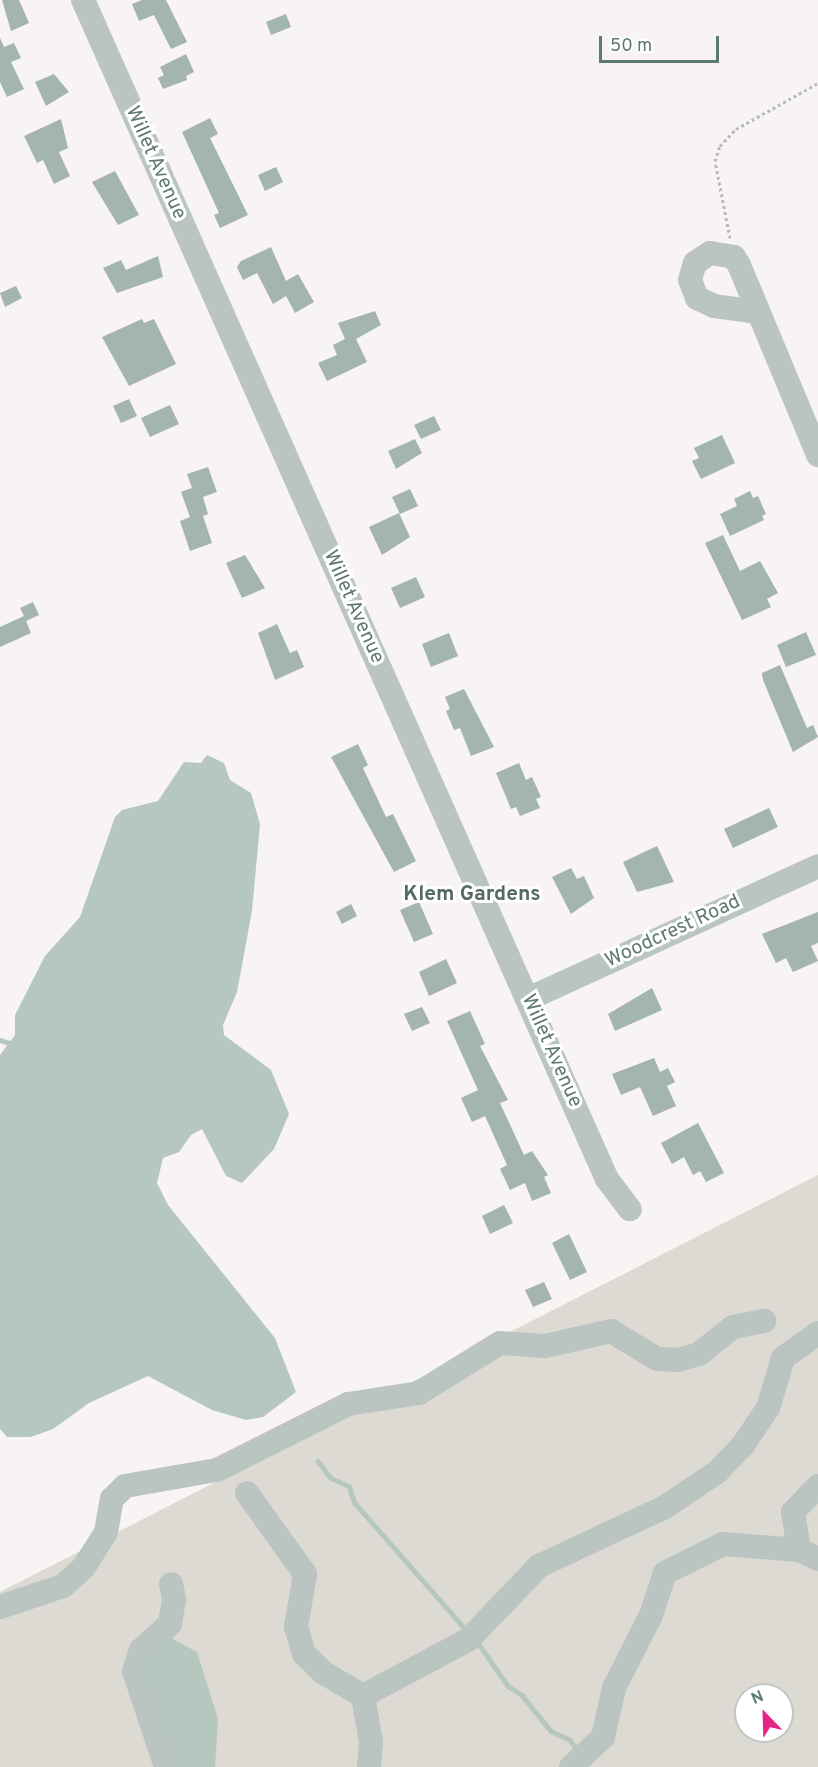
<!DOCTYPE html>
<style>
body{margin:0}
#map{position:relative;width:818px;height:1767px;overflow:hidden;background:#f7f4f3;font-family:Overpass,sans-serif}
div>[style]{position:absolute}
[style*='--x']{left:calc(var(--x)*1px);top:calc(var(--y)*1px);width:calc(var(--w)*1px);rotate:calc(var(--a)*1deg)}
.green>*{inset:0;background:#dcdad2}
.water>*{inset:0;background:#b5c7be}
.stream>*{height:4.5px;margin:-2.25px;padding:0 2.25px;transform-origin:2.25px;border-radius:2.25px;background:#b5c7be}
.building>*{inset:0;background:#a4b4af}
.path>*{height:3px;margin-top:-1.5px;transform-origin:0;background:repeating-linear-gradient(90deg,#b5bcba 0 3px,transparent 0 6px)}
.minor>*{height:24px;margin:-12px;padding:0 12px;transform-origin:12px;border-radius:12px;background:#bac4c1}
span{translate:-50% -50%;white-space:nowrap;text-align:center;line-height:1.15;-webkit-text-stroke:6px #fff;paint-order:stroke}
.street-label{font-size:20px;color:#5d7971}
.neighbourhood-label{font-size:21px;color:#536a63;font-weight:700}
.north{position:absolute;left:734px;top:1683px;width:60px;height:60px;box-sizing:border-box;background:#fff;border:2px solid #bec9c6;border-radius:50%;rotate:337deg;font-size:16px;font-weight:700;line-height:24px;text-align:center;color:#5d7971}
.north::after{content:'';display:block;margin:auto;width:21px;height:27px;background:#e62486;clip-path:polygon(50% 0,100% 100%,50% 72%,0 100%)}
.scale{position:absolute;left:599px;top:36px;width:120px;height:27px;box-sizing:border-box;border:3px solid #5d7971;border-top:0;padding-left:8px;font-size:18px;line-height:21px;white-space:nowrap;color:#5d7971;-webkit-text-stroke:4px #fff;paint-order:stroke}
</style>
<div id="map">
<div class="green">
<div style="clip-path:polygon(evenodd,818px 1175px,818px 1767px,0 1767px,0 1592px,818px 1175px,746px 1695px,782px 1695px,782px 1731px,746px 1731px,746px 1695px)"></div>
</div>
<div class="water">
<div style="clip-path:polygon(207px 755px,224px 763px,230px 780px,251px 793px,260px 824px,252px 911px,237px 992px,223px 1025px,224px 1035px,271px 1070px,289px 1114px,274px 1149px,242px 1183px,226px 1176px,202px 1129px,191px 1135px,179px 1152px,163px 1158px,157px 1183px,168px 1205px,275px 1338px,296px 1392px,263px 1417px,246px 1420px,212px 1410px,148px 1376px,89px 1403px,53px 1429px,31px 1437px,7px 1437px,0 1429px,0 1055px,15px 1035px,15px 1015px,45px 956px,80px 917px,115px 817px,122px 810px,158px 801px,184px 762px,201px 763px)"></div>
<div style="clip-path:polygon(169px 1637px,197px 1652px,218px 1719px,215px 1767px,174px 1767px,146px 1674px,152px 1648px)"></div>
</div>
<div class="stream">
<div style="--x:0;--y:1040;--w:9;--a:18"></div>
<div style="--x:318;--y:1461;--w:21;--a:53"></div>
<div style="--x:331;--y:1478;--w:20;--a:24"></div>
<div style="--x:349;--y:1486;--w:18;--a:71"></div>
<div style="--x:355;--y:1503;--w:170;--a:48.8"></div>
<div style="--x:477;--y:1641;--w:55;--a:55.4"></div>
<div style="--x:508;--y:1686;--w:17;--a:33"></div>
<div style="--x:522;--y:1695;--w:46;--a:51.1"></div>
<div style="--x:551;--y:1731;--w:21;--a:25"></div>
<div style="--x:570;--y:1740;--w:14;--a:54"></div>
</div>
<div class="building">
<div style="clip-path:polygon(2px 0,19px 0,29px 23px,11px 31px)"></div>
<div style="clip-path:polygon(142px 0,166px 0,187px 42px,171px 49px,154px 15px,139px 21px,132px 4px)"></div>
<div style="clip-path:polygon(286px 14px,291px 27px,271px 35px,266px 22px)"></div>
<div style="clip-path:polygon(0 38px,4px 47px,14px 43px,21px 58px,11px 62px,24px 89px,7px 97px,0 82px)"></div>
<div style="clip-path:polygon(186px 54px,194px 72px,186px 76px,187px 80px,163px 89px,158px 78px,164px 75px,160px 67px)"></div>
<div style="clip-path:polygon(54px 74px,69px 92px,46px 106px,35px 82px)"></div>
<div style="clip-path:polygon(210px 118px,218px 134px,210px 138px,248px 215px,220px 228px,214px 215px,219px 213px,182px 132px)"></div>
<div style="clip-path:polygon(61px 119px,68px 148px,59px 152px,70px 176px,54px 184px,43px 160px,37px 163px,24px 136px)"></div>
<div style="clip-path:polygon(276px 167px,283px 182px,265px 191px,258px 175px)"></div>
<div style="clip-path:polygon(115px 171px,139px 215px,118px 225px,92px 182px)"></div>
<div style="clip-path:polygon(271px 247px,286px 281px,298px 274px,314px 302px,295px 313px,286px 296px,273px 304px,257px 273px,243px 280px,237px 267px,241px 261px)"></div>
<div style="clip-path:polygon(158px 256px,163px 277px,117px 293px,103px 268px,121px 260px,126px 270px)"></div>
<div style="clip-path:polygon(16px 286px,22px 298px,5px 307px,0 293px)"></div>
<div style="clip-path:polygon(375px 311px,381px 325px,356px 339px,367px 362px,327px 381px,318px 363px,337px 355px,333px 345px,345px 339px,338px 323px)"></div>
<div style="clip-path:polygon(142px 319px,144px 323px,154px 319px,176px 364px,129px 386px,102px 337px)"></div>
<div style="clip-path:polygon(129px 399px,137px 416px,121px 423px,113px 406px)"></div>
<div style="clip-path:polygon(170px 405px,179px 424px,150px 437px,141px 418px)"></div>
<div style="clip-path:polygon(434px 416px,441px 430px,421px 439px,414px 425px)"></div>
<div style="clip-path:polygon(722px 435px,735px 463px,701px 479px,692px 461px,699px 458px,694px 448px)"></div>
<div style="clip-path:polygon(415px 439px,422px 453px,396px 469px,388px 451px)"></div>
<div style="clip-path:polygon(208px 467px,217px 492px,197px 499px,203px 497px,208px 514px,203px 516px,212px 543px,190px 551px,180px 521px,190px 517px,181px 492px,192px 488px,187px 474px)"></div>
<div style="clip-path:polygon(410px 489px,418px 506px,400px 514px,392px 497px)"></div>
<div style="clip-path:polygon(750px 491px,753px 498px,758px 496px,766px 514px,762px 516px,764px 520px,730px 536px,720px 514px,737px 506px,734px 499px)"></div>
<div style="clip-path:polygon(399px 513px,410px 537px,382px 555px,369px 527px)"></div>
<div style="clip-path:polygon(723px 535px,740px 571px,760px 561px,778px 593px,767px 599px,771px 607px,742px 620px,705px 543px)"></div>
<div style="clip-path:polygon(245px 555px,265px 588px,242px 598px,226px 563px)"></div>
<div style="clip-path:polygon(416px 577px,425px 597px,400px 608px,391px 588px)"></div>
<div style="clip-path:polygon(33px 602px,39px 615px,26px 621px,31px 633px,0 647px,0 627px,24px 616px,20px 608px)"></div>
<div style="clip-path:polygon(277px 624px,290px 653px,297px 650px,304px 667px,275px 680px,258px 633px)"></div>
<div style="clip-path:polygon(806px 632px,816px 655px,786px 667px,777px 645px)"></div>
<div style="clip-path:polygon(449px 633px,458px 656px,431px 667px,422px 644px)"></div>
<div style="clip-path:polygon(780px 665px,807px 728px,813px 725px,818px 737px,793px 752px,763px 680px,762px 673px)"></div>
<div style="clip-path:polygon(464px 689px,494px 747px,471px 756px,460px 728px,454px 730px,446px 711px,450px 709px,445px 697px)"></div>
<div style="clip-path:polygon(358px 744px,368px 765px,363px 768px,386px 817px,393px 814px,416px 861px,394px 872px,331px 757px)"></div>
<div style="clip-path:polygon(519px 763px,526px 780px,532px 777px,541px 797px,536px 799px,540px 808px,520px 816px,516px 807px,511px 809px,496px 773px)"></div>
<div style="clip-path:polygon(769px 808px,778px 827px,733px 848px,724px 829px)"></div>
<div style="clip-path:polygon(657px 846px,674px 882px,637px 892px,623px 862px)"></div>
<div style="clip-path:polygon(571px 868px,577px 879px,584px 876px,594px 898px,571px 914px,552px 877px)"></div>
<div style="clip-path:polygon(419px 902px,433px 934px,414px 942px,400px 910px)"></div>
<div style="clip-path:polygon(351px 904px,357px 916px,342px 924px,336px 912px)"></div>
<div style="clip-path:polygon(818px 912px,818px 943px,811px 946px,818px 961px,793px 972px,786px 958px,776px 963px,762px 934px)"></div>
<div style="clip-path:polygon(446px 959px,457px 983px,429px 996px,419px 972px)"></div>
<div style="clip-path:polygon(652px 988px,662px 1010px,615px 1031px,608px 1014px)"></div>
<div style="clip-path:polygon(422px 1007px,430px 1023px,412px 1031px,404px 1014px)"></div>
<div style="clip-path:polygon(470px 1011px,485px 1044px,480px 1046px,508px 1100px,500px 1103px,524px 1155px,532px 1151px,548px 1175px,544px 1177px,551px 1193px,532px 1201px,525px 1183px,510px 1190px,500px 1169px,507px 1165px,485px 1116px,472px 1122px,461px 1098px,478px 1090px,447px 1021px)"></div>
<div style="clip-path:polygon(654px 1058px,660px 1072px,668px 1068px,675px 1082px,667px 1086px,676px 1106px,653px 1116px,640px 1087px,621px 1095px,612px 1074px)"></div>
<div style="clip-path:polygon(698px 1123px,724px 1173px,706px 1182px,700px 1171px,693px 1175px,684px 1157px,672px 1164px,661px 1143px)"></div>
<div style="clip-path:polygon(504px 1205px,513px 1223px,490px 1234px,482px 1216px)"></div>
<div style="clip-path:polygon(569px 1234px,587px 1272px,570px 1280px,552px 1243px)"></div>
<div style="clip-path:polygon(544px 1282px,552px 1299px,533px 1307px,525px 1290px)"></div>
</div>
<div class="path">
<div style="--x:730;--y:238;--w:78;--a:-101"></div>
<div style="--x:715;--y:161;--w:16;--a:-72"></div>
<div style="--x:720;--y:146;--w:23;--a:-47"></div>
<div style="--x:736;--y:129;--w:94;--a:-29.3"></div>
</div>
<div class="minor">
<div style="--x:83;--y:0;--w:1290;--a:66.04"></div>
<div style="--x:607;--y:1179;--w:38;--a:53"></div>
<div style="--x:758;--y:312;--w:44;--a:-172.2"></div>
<div style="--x:714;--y:306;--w:19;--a:-155"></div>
<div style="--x:697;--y:298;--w:19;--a:-111"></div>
<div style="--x:690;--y:280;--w:18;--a:-74"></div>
<div style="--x:695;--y:263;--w:18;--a:-34"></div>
<div style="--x:710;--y:253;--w:24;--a:9"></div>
<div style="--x:734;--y:257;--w:9;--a:58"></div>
<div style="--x:739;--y:265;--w:206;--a:67.4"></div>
<div style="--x:528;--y:999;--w:319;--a:-24.6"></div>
<div style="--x:247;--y:1493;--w:100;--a:54.4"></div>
<div style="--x:305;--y:1574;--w:54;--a:99.6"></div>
<div style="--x:296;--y:1627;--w:28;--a:73"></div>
<div style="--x:304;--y:1654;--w:28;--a:44"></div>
<div style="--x:324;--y:1673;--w:45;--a:30.5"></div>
<div style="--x:363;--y:1696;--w:47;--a:80.1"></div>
<div style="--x:371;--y:1742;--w:25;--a:95"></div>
<div style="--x:799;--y:1550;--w:38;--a:-99"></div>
<div style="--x:793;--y:1512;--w:36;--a:-46"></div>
<div style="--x:0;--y:1607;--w:66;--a:-18.4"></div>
<div style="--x:63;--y:1586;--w:28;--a:-42"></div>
<div style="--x:84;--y:1567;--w:41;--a:-57.8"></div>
<div style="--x:106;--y:1532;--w:34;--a:-80"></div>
<div style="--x:112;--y:1499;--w:18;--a:-45"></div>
<div style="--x:125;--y:1486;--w:93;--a:-9.9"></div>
<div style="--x:217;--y:1470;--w:147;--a:-26.7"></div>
<div style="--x:348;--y:1404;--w:72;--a:-8.8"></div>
<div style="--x:419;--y:1393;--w:95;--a:-31.7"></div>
<div style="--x:500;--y:1343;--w:45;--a:3.8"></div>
<div style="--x:545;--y:1346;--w:68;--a:-12.8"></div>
<div style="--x:611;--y:1331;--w:54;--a:31.3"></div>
<div style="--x:657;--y:1359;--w:21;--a:3"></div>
<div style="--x:678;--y:1360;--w:22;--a:-16"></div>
<div style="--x:699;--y:1354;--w:43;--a:-38.5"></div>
<div style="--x:733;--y:1327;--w:32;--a:-11"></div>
<div style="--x:363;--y:1696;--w:119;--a:-28.1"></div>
<div style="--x:468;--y:1640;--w:103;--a:-46.2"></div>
<div style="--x:539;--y:1566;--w:139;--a:-25.1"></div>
<div style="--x:665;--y:1507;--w:63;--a:-33.9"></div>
<div style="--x:717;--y:1472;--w:37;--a:-46"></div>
<div style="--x:743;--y:1445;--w:45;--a:-56"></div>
<div style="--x:768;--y:1408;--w:52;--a:-73.3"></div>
<div style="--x:783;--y:1358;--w:43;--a:-35.5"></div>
<div style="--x:166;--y:1767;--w:101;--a:-108.4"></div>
<div style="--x:134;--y:1671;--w:22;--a:-72"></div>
<div style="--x:141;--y:1650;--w:39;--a:-42"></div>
<div style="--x:170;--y:1624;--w:25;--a:-81"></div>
<div style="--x:174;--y:1599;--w:15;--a:-101"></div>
<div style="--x:571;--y:1767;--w:44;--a:-43.2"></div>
<div style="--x:603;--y:1737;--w:50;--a:-77.3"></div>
<div style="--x:614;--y:1688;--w:82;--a:-63.1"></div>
<div style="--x:651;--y:1615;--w:44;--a:-71.6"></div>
<div style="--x:665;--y:1573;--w:65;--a:-26.6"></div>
<div style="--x:723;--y:1544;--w:76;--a:4.5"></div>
<div style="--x:799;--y:1550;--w:21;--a:25"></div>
</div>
<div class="street-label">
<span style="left:155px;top:163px;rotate:66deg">Willet Avenue</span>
<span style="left:353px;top:607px;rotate:66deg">Willet Avenue</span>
<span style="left:673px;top:932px;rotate:-25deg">Woodcrest Road</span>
<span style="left:551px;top:1051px;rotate:66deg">Willet Avenue</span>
</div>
<div class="neighbourhood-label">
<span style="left:472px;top:895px">Klem Gardens</span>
</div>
<div class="north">N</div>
<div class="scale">50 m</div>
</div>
